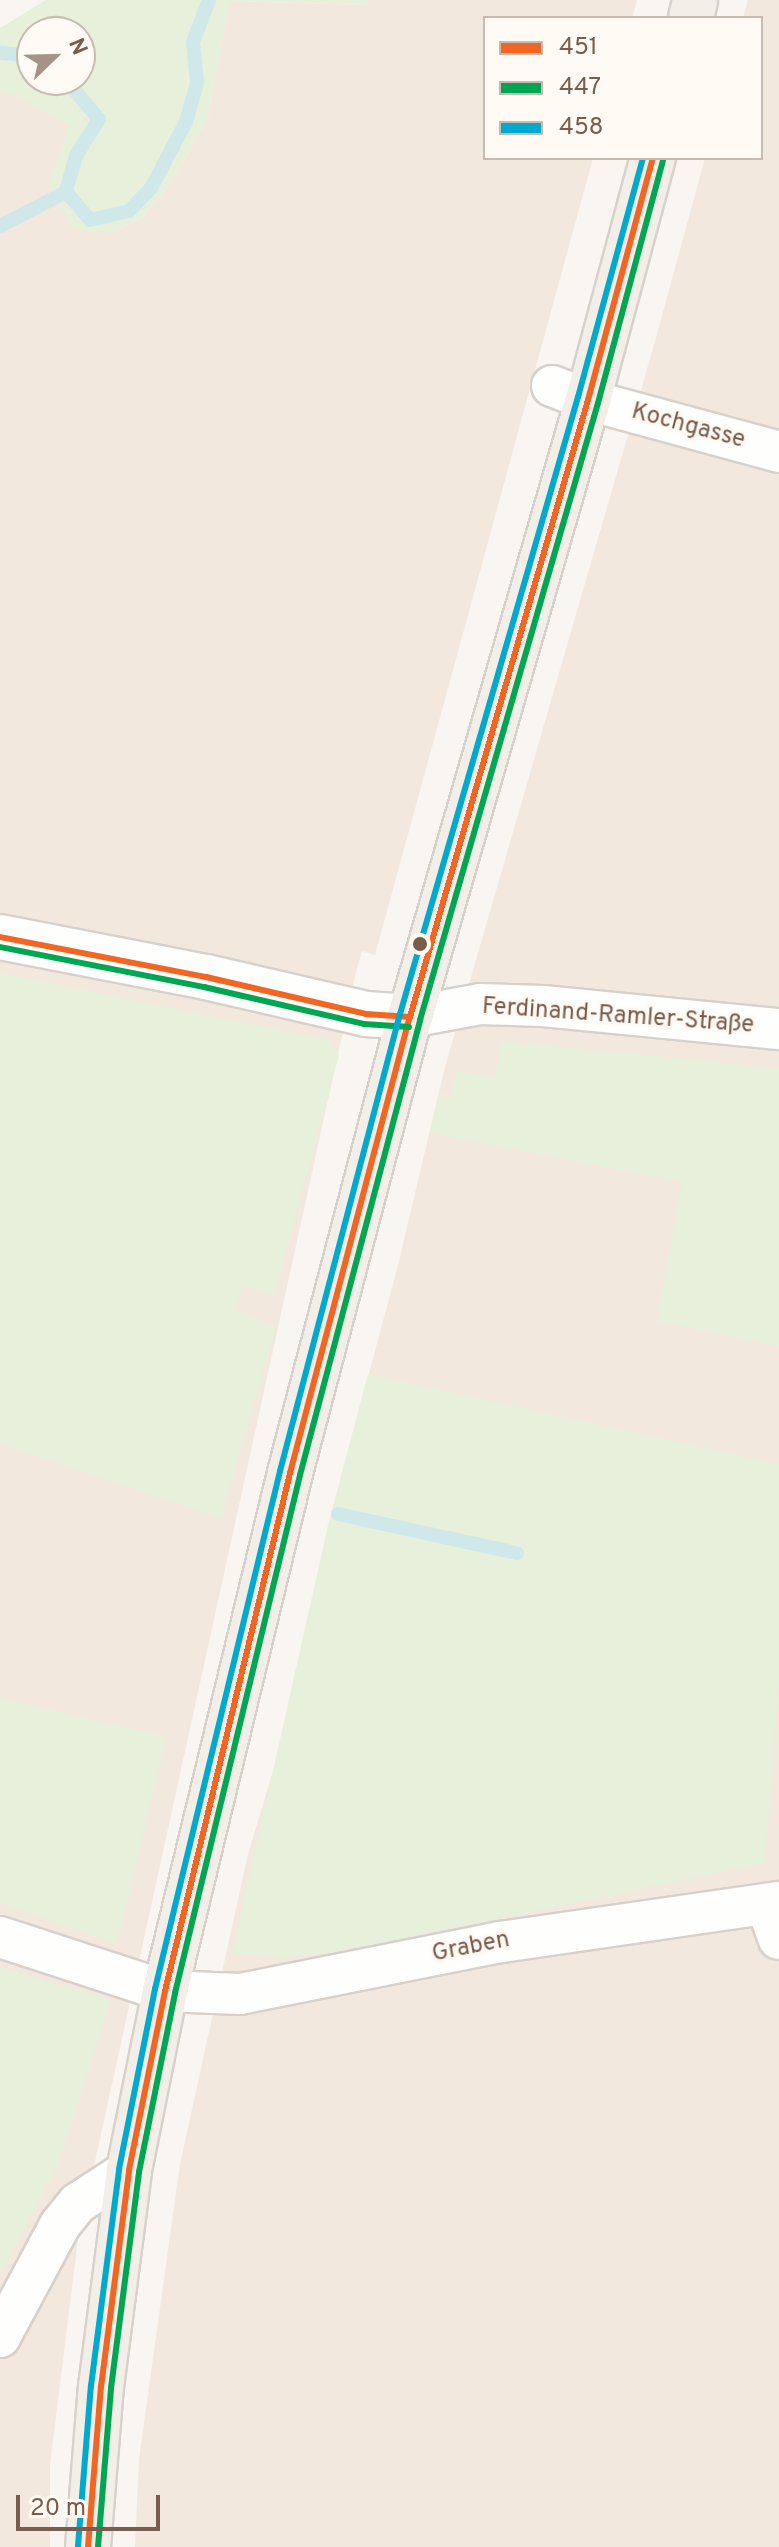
<!DOCTYPE html>
<meta charset="utf-8">
<style>
body{margin:0}
#map{position:relative;width:779px;height:2547px;overflow:hidden;background:#f9f5f0;font-family:Overpass,sans-serif}
div>[style]{position:absolute}
[style*='--x']{left:calc(var(--x)*1px);top:calc(var(--y)*1px);width:calc(var(--w)*1px);rotate:calc(var(--a)*1deg)}
.residential>*{inset:0;background:#f2e8de}
.green>*{inset:0;background:#e7f0db}
.stream>*{height:14px;margin:-7px;padding:0 7px;transform-origin:7px;border-radius:7px;background:#d0e8ea}
.roads{filter:drop-shadow(2px 0 #d7d1cb) drop-shadow(-2px 0 #d7d1cb) drop-shadow(0 2px #d7d1cb) drop-shadow(0 -2px #d7d1cb)}
.minor>*{height:40px;margin:-20px;padding:0 20px;transform-origin:20px;border-radius:20px;background:#fefefd}
.tertiary>*{height:44px;margin:-22px;padding:0 22px;transform-origin:22px;border-radius:22px;background:#fefefd}
.primary>*{height:44px;margin:-22px;padding:0 22px;transform-origin:22px;border-radius:22px;background:#f3eee8}
.bus-1>*{height:6px;margin:-3px;padding:0 3px;transform-origin:3px;border-radius:3px;background:#f26522}
.bus-2>*{height:6px;margin:-3px;padding:0 3px;transform-origin:3px;border-radius:3px;background:#00a651}
.bus-3>*{height:6px;margin:-3px;padding:0 3px;transform-origin:3px;border-radius:3px;background:#00a9ce}
.dots>*{width:22px;height:22px;translate:-50% -50%;box-sizing:border-box;border:4px solid #fffaf3;border-radius:50%}
span{translate:-50% -50%;white-space:nowrap;text-align:center;line-height:1.15;-webkit-text-stroke:6px #fffaf3;paint-order:stroke}
.street-label{font-size:24px;color:#7a5c4d}
.legend{position:absolute;left:483px;top:16px;width:280px;height:144px;box-sizing:border-box;background:#fffaf3;border:2px solid #cabbb1;margin:0;padding:10px 14px;list-style:none;font-size:24px;color:#7a5c4d}
.legend li{display:flex;align-items:center;gap:16px;height:40px}
.legend b{width:40px;border:2px solid #cabbb1}
.north{position:absolute;left:16px;top:16px;width:80px;height:80px;box-sizing:border-box;background:#fffaf3;border:2px solid #cabbb1;border-radius:50%;rotate:67deg;font-size:22px;font-weight:700;line-height:32px;text-align:center;color:#7a5c4d}
.north::after{content:'';display:block;margin:auto;width:28px;height:36px;background:#a69286;clip-path:polygon(50% 0,100% 100%,50% 72%,0 100%)}
.scale{position:absolute;left:16px;top:2495px;width:144px;height:36px;box-sizing:border-box;border:4px solid #7a5c4d;border-top:0;padding-left:10px;font-size:24px;line-height:28px;white-space:nowrap;color:#7a5c4d;-webkit-text-stroke:6px #fffaf3;paint-order:stroke}
</style>
<div id="map">
<div class="residential">
<div style="clip-path:polygon(369px 0,637px 0,632px 18px,485px 18px,485px 158px,593px 158px,375px 955px,362px 951px,356px 972px,78px 2239px,50px 2465px,50px 2547px,0 2547px,0 94px,15px 94px,69px 125px,113px 232px,142px 218px,169px 185px,207px 121px,230px 1px,366px 5px)"></div>
<div style="clip-path:polygon(748px 0,779px 0,779px 2547px,135px 2547px,139px 2459px,180px 2164px,248px 1854px,280px 1748px,328px 1526px,397px 1269px,445px 1067px,654px 345px,705px 158px,761px 158px,761px 18px,743px 18px)"></div>
</div>
<div class="green">
<div style="clip-path:polygon(evenodd,46px 0,369px 0,367px 5px,230px 1px,207px 121px,169px 185px,142px 218px,113px 232px,75px 230px,49px 186px,69px 125px,15px 95px,0 94px,0 28px,46px 0,80px 32px,80px 80px,32px 80px,32px 32px,80px 32px)"></div>
<div style="clip-path:polygon(0 973px,328px 1040px,339px 1055px,274px 1295px,243px 1286px,236px 1309px,276px 1328px,221px 1518px,0 1443px)"></div>
<div style="clip-path:polygon(503px 1041px,779px 1068px,779px 1346px,657px 1321px,682px 1182px,430px 1133px,439px 1093px,452px 1096px,458px 1071px,494px 1078px)"></div>
<div style="clip-path:polygon(368px 1374px,779px 1464px,779px 1679px,765px 1863px,333px 1953px,284px 1957px,232px 1953px,328px 1526px)"></div>
<div style="clip-path:polygon(0 1698px,167px 1737px,117px 1944px,0 1902px)"></div>
<div style="clip-path:polygon(0 1967px,111px 2000px,60px 2161px,0 2275px)"></div>
</div>
<div class="stream">
<div style="--x:0;--y:53;--w:15;--a:4"></div>
<div style="--x:15;--y:54;--w:19;--a:25"></div>
<div style="--x:66;--y:80;--w:51;--a:49.8"></div>
<div style="--x:99;--y:119;--w:44;--a:121.9"></div>
<div style="--x:76;--y:156;--w:37;--a:106"></div>
<div style="--x:66;--y:192;--w:37;--a:49"></div>
<div style="--x:90;--y:220;--w:40;--a:-13"></div>
<div style="--x:129;--y:211;--w:32;--a:-46"></div>
<div style="--x:151;--y:188;--w:75;--a:-62.1"></div>
<div style="--x:186;--y:122;--w:41;--a:-74.2"></div>
<div style="--x:197;--y:83;--w:41;--a:-95.6"></div>
<div style="--x:193;--y:42;--w:45;--a:-69.1"></div>
<div style="--x:0;--y:226;--w:74;--a:-27.3"></div>
<div style="--x:338;--y:1514;--w:183;--a:12.3"></div>
</div>
<div class="roads">
<div class="minor">
<div style="--x:552;--y:386;--w:39;--a:21"></div>
<div style="--x:588;--y:400;--w:198;--a:15.2"></div>
<div style="--x:410;--y:1017;--w:71;--a:-10.5"></div>
<div style="--x:480;--y:1004;--w:63;--a:1.8"></div>
<div style="--x:543;--y:1006;--w:237;--a:5.6"></div>
<div style="--x:766;--y:1904;--w:37;--a:70"></div>
<div style="--x:0;--y:1937;--w:174;--a:18.1"></div>
<div style="--x:165;--y:1991;--w:75;--a:2.3"></div>
<div style="--x:240;--y:1994;--w:266;--a:-11.3"></div>
<div style="--x:501;--y:1942;--w:281;--a:-8.2"></div>
<div style="--x:0;--y:2337;--w:127;--a:-61.8"></div>
<div style="--x:60;--y:2225;--w:28;--a:-51"></div>
<div style="--x:78;--y:2203;--w:61;--a:-32.9"></div>
</div>
<div class="tertiary">
<div style="--x:0;--y:937;--w:210;--a:11"></div>
<div style="--x:206;--y:977;--w:164;--a:13"></div>
<div style="--x:366;--y:1014;--w:44;--a:3.9"></div>
</div>
<div class="primary">
<div style="--x:691;--y:18;--w:18;--a:-77"></div>
<div style="--x:88;--y:2547;--w:161;--a:-85.4"></div>
<div style="--x:101;--y:2387;--w:219;--a:-82.6"></div>
<div style="--x:129;--y:2170;--w:183;--a:-78.6"></div>
<div style="--x:165;--y:1991;--w:533;--a:-76.43"></div>
<div style="--x:290;--y:1473;--w:472;--a:-75.3"></div>
<div style="--x:410;--y:1017;--w:642;--a:-73.91"></div>
<div style="--x:588;--y:400;--w:251;--a:-75"></div>
</div>
</div>
<div class="bus-1">
<div style="--x:0;--y:937;--w:210;--a:11"></div>
<div style="--x:206;--y:977;--w:164;--a:13"></div>
<div style="--x:366;--y:1014;--w:44;--a:3.9"></div>
<div style="--x:88;--y:2547;--w:161;--a:-85.4"></div>
<div style="--x:101;--y:2387;--w:219;--a:-82.6"></div>
<div style="--x:129;--y:2170;--w:183;--a:-78.6"></div>
<div style="--x:165;--y:1991;--w:533;--a:-76.43"></div>
<div style="--x:290;--y:1473;--w:472;--a:-75.3"></div>
<div style="--x:410;--y:1017;--w:642;--a:-73.91"></div>
<div style="--x:588;--y:400;--w:251;--a:-75"></div>
</div>
<div class="bus-2">
<div style="--x:0;--y:947;--w:208;--a:11.1"></div>
<div style="--x:204;--y:987;--w:164;--a:13"></div>
<div style="--x:364;--y:1024;--w:45;--a:3.8"></div>
<div style="--x:98;--y:2547;--w:160;--a:-85.3"></div>
<div style="--x:111;--y:2388;--w:218;--a:-82.6"></div>
<div style="--x:139;--y:2172;--w:183;--a:-78.6"></div>
<div style="--x:175;--y:1993;--w:533;--a:-76.43"></div>
<div style="--x:300;--y:1475;--w:471;--a:-75.2"></div>
<div style="--x:420;--y:1020;--w:642;--a:-73.91"></div>
<div style="--x:598;--y:403;--w:251;--a:-75"></div>
</div>
<div class="bus-3">
<div style="--x:78;--y:2546;--w:161;--a:-85.4"></div>
<div style="--x:91;--y:2386;--w:219;--a:-82.6"></div>
<div style="--x:119;--y:2169;--w:184;--a:-78.7"></div>
<div style="--x:155;--y:1989;--w:533;--a:-76.43"></div>
<div style="--x:280;--y:1471;--w:472;--a:-75.3"></div>
<div style="--x:400;--y:1014;--w:642;--a:-73.91"></div>
<div style="--x:578;--y:397;--w:248;--a:-74.8"></div>
</div>
<div class="dots">
<div style="left:420px;top:944px;background:#7a5c4d"></div>
</div>
<div class="street-label">
<span style="left:688px;top:427px;rotate:15deg">Kochgasse</span>
<span style="left:618px;top:1017px;rotate:4deg">Ferdinand-Ramler-Straße</span>
<span style="left:471px;top:1948px;rotate:-11deg">Graben</span>
</div>
<ul class="legend">
<li><b style="height:10px;background:#f26522"></b>451</li>
<li><b style="height:10px;background:#00a651"></b>447</li>
<li><b style="height:10px;background:#00a9ce"></b>458</li>
</ul>
<div class="north">N</div>
<div class="scale">20 m</div>
</div>
